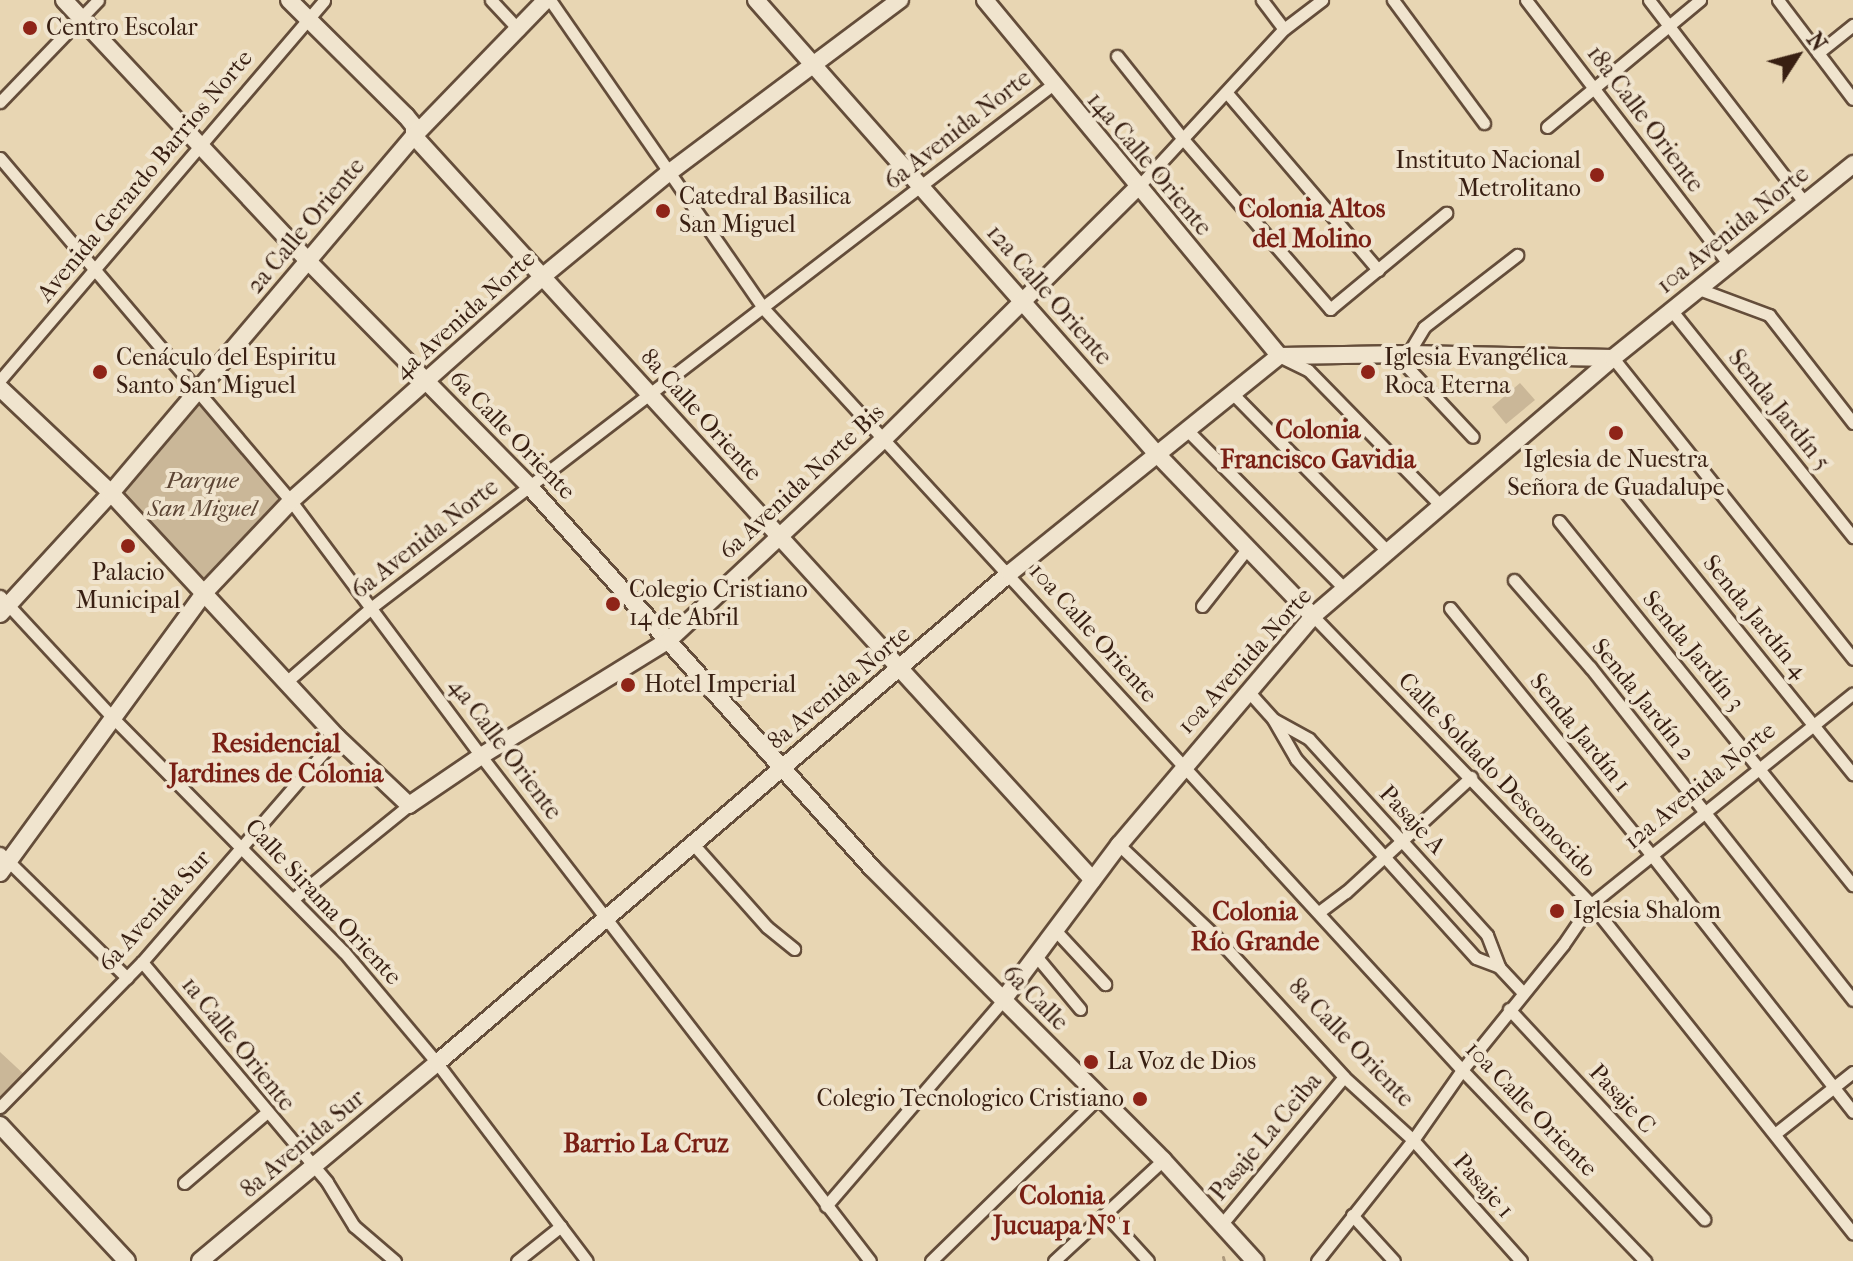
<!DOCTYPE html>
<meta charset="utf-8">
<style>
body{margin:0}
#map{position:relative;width:1853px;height:1261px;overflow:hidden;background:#e8d6b3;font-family:"IM FELL French Canon",serif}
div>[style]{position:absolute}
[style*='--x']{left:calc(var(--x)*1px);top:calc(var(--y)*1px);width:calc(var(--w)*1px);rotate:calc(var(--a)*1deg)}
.green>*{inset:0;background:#cab798}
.stream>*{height:3px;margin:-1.5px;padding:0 1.5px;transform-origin:1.5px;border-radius:1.5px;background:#ac987c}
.roads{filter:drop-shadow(2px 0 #644d3a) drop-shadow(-2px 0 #644d3a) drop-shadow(0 2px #644d3a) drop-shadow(0 -2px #644d3a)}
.street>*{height:11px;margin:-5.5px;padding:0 5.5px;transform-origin:5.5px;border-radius:5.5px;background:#f0e4ce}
.secondary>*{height:16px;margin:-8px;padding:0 8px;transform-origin:8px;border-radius:8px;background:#f0e4ce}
.dots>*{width:22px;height:22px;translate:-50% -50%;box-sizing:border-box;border:4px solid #f0e4ce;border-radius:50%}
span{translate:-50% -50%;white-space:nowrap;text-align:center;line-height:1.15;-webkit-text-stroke:8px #f0e4ce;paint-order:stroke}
.poi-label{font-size:24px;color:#381f12}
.left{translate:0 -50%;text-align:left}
.right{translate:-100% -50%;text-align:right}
.street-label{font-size:24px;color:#381f12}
.park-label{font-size:24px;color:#5c4534;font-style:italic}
.neighbourhood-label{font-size:26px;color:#7a1f14;font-weight:700}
.north{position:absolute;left:1757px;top:16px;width:80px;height:80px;-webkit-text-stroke:6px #f0e4ce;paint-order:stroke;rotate:54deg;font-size:22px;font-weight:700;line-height:32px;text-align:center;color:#381f12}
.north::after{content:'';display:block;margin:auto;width:28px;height:36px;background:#381f12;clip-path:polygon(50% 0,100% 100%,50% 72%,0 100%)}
</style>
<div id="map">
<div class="green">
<div style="clip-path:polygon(1520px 383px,1535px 400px,1506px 424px,1492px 407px)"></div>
<div style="clip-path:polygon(199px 389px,291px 501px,204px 593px,111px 493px)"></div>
<div style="clip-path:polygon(0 1052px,28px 1078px,0 1107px)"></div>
</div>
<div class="stream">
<div style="--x:1223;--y:1257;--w:4;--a:76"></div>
</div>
<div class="roads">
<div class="street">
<div style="--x:491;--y:0;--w:41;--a:47"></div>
<div style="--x:550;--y:0;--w:376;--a:55.3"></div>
<div style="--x:764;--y:309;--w:1033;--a:47.47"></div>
<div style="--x:1462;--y:1070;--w:265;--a:46.2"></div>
<div style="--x:1262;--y:0;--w:36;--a:53"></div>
<div style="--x:1393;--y:0;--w:153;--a:53.5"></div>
<div style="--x:1526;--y:0;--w:334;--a:52.5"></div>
<div style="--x:1649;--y:0;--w:256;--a:52.5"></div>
<div style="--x:1778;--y:0;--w:124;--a:52.9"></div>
<div style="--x:1818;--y:53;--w:45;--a:-38.7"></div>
<div style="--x:1117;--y:56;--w:106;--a:51.5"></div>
<div style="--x:1183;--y:139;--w:225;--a:49.1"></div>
<div style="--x:1330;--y:309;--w:151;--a:-39.6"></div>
<div style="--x:1227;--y:93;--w:233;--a:49.5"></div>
<div style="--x:0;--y:102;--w:141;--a:-46.1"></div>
<div style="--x:1547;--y:127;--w:199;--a:-39.7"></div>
<div style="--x:0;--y:158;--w:450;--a:49.7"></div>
<div style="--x:291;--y:501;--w:318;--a:53.3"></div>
<div style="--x:481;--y:756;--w:637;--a:52.39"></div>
<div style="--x:1138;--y:187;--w:215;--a:-47.3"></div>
<div style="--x:1284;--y:29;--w:48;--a:-37.3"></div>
<div style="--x:1699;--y:289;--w:75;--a:20.4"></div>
<div style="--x:1769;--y:315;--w:137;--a:52.1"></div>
<div style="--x:1672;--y:311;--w:290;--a:51.3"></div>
<div style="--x:1408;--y:354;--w:31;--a:-59"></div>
<div style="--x:1424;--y:327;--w:118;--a:-37.7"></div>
<div style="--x:1396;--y:355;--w:112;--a:46.8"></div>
<div style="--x:1283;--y:358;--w:28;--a:26"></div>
<div style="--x:1308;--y:370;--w:190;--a:45.6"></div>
<div style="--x:1613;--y:358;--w:385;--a:51.4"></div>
<div style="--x:0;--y:380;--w:499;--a:-49.5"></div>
<div style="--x:1232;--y:393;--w:223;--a:45.5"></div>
<div style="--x:1186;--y:429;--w:226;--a:45.2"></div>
<div style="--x:1622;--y:488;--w:368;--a:51.1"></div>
<div style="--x:1559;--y:521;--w:468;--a:51.1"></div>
<div style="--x:1514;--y:580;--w:116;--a:48.9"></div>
<div style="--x:1590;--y:667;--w:424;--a:51.7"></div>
<div style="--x:0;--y:596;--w:169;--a:47.2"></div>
<div style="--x:115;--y:720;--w:326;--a:45.4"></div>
<div style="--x:344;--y:952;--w:145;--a:50"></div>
<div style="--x:437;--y:1063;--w:248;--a:52.9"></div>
<div style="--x:1202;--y:606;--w:73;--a:-51.7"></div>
<div style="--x:1450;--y:608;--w:316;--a:50.8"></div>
<div style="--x:1650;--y:853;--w:329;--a:51.9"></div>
<div style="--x:1313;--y:616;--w:400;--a:46"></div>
<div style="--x:1591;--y:904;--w:421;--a:51.5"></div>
<div style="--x:285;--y:683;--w:116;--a:-41.1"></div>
<div style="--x:372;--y:607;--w:857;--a:-37.51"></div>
<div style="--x:1248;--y:691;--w:38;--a:48"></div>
<div style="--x:1273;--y:719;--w:46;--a:60.1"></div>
<div style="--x:1296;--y:759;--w:268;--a:47.9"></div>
<div style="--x:1476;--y:958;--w:25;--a:21"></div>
<div style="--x:1275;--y:720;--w:39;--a:29"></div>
<div style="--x:1309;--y:739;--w:137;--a:47.7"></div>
<div style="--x:1401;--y:840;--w:128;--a:47.8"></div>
<div style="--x:1487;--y:935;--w:34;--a:69"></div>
<div style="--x:1499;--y:967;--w:34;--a:47"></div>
<div style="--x:693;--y:844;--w:111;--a:48.3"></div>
<div style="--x:767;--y:927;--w:35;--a:39"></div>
<div style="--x:1119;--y:845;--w:132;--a:43.5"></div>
<div style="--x:1215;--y:936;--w:191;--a:47.5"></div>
<div style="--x:1344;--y:1077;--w:93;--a:42.4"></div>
<div style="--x:1413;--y:1140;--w:162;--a:48.2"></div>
<div style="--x:0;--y:853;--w:178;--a:44.5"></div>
<div style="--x:293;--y:899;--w:149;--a:-39"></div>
<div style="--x:1319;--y:912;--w:34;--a:-37"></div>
<div style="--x:1346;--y:892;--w:170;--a:-42.6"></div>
<div style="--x:1055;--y:930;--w:74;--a:47.2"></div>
<div style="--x:1036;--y:956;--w:69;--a:50.3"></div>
<div style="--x:142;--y:962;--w:287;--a:49.9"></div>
<div style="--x:327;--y:1182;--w:52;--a:58.5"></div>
<div style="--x:354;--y:1226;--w:54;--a:40.5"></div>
<div style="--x:1509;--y:1009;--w:287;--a:47.1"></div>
<div style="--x:0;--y:1107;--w:203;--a:-45.6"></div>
<div style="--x:142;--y:962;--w:298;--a:-49.1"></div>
<div style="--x:1776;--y:1133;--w:98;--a:-38.4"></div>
<div style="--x:184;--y:1183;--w:108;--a:-40.5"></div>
<div style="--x:826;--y:1206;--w:272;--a:-49.3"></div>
<div style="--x:1106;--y:1215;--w:62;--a:47.6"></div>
<div style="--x:1352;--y:1215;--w:62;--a:47.6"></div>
<div style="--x:1221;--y:1225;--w:192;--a:-50.3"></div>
<div style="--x:517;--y:1261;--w:56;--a:-38.5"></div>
<div style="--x:931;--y:1261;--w:236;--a:-44.3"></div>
<div style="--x:1054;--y:1261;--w:149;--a:-42.8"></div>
<div style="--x:1317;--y:1261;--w:154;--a:-51.6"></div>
<div style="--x:1413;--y:1140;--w:85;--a:-55"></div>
<div style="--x:1462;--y:1070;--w:161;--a:-51.1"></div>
<div style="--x:1563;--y:945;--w:50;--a:-55.7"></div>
<div style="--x:1591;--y:904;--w:336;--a:-38.8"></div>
</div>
<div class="secondary">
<div style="--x:64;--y:0;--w:357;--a:46.9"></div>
<div style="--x:308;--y:261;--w:315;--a:45.5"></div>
<div style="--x:529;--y:486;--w:513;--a:48.08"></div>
<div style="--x:872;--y:868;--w:412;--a:45.1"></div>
<div style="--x:1163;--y:1160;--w:137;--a:47.7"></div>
<div style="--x:289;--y:0;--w:165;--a:44.8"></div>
<div style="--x:406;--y:116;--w:13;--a:51"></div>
<div style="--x:414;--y:126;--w:10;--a:90"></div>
<div style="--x:414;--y:136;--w:1007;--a:47.62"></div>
<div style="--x:756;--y:0;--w:604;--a:48.56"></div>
<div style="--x:1156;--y:453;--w:226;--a:46.1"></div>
<div style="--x:985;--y:0;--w:462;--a:50.4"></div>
<div style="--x:1279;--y:356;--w:129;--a:-0.9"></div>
<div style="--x:1408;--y:354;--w:205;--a:1.1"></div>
<div style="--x:0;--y:388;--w:153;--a:43.4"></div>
<div style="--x:111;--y:493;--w:333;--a:47.2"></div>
<div style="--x:337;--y:737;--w:99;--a:43.4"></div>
<div style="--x:409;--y:805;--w:87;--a:-34.2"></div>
<div style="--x:481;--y:756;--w:221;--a:-31.7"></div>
<div style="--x:669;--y:640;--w:294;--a:-43.1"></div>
<div style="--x:884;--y:439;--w:358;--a:-44.8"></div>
<div style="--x:0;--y:614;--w:164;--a:-47.5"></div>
<div style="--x:111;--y:493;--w:468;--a:-49.7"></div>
<div style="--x:414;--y:136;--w:190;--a:-45.9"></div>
<div style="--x:0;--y:873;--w:346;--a:-53.9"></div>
<div style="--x:204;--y:593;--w:127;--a:-46.6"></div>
<div style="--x:291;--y:501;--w:336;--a:-41.7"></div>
<div style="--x:542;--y:277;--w:162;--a:-39.5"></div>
<div style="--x:667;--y:174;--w:291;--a:-36.8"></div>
<div style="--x:1003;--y:1000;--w:194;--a:-53.2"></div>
<div style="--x:1119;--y:845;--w:300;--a:-49.7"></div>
<div style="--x:1313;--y:616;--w:396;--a:-40.7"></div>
<div style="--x:1613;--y:358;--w:309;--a:-38.9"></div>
<div style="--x:0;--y:1125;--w:186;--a:47"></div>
<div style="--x:200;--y:1261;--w:309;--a:-39.9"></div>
<div style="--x:437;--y:1063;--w:754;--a:-40.54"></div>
<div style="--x:1010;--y:573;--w:346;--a:-38.9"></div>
</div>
</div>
<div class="dots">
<div style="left:30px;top:28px;background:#8f2418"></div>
<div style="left:1597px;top:175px;background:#8f2418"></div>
<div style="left:663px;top:211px;background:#8f2418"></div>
<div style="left:100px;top:372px;background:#8f2418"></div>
<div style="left:1368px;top:372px;background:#8f2418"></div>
<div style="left:1616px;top:433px;background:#8f2418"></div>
<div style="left:128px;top:546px;background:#8f2418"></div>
<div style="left:613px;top:604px;background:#8f2418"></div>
<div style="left:628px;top:685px;background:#8f2418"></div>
<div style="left:1557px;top:911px;background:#8f2418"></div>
<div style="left:1091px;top:1062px;background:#8f2418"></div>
<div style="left:1140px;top:1099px;background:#8f2418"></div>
</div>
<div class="poi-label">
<span class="left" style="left:46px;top:28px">Centro Escolar</span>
<span class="right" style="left:1581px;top:175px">Instituto Nacional<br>Metrolitano</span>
<span class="left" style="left:679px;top:211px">Catedral Basilica<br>San Miguel</span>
<span class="left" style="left:116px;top:372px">Cenáculo del Espiritu<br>Santo San Miguel</span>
<span class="left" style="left:1384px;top:372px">Iglesia Evangélica<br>Roca Eterna</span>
<span style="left:1616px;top:474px">Iglesia de Nuestra<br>Señora de Guadalupe</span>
<span style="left:128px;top:587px">Palacio<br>Municipal</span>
<span class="left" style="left:629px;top:604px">Colegio Cristiano<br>14 de Abril</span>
<span class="left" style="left:644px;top:685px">Hotel Imperial</span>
<span class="left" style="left:1573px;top:911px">Iglesia Shalom</span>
<span class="left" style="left:1107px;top:1062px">La Voz de Dios</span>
<span class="right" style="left:1124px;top:1099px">Colegio Tecnologico Cristiano</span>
</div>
<div class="street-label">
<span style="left:1645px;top:119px;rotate:53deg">18a Calle Oriente</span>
<span style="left:958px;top:130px;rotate:-38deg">6a Avenida Norte</span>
<span style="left:1149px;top:164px;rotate:50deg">14a Calle Oriente</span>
<span style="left:145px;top:176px;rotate:-50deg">Avenida Gerardo Barrios Norte</span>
<span style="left:306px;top:226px;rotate:-50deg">2a Calle Oriente</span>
<span style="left:1733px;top:230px;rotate:-39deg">10a Avenida Norte</span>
<span style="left:1049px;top:295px;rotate:49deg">12a Calle Oriente</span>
<span style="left:465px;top:315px;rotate:-42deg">4a Avenida Norte</span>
<span style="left:1779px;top:410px;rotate:51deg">Senda Jardín 5</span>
<span style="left:701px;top:415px;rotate:48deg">8a Calle Oriente</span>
<span style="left:512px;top:435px;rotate:46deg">6a Calle Oriente</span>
<span style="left:802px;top:482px;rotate:-43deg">6a Avenida Norte Bis</span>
<span style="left:425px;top:539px;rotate:-38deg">6a Avenida Norte</span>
<span style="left:1755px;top:617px;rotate:51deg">Senda Jardín 4</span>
<span style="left:1093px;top:633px;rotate:48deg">10a Calle Oriente</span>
<span style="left:1693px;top:651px;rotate:51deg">Senda Jardín 3</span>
<span style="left:1245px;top:661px;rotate:-48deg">10a Avenida Norte</span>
<span style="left:839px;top:688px;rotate:-40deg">8a Avenida Norte</span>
<span style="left:1643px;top:700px;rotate:51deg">Senda Jardín 2</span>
<span style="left:1580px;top:733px;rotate:51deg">Senda Jardín 1</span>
<span style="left:505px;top:749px;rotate:53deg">4a Calle Oriente</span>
<span style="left:1497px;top:775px;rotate:46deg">Calle Soldado Desconocido</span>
<span style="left:1700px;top:786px;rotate:-39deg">12a Avenida Norte</span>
<span style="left:1412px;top:820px;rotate:47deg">Pasaje A</span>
<span style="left:323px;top:902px;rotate:47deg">Calle Sirama Oriente</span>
<span style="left:155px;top:911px;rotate:-48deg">6a Avenida Sur</span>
<span style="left:1035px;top:998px;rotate:45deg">6a Calle</span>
<span style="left:1351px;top:1043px;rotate:46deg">8a Calle Oriente</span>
<span style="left:238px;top:1044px;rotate:51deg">1a Calle Oriente</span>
<span style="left:1622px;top:1099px;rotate:47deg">Pasaje C</span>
<span style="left:1531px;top:1109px;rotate:46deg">10a Calle Oriente</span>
<span style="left:1266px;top:1137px;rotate:-50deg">Pasaje La Ceiba</span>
<span style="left:303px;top:1144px;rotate:-40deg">8a Avenida Sur</span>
<span style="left:1483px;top:1186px;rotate:48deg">Pasaje 1</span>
</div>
<div class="park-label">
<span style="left:202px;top:495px">Parque<br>San Miguel</span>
</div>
<div class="neighbourhood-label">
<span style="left:1312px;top:224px">Colonia Altos<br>del Molino</span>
<span style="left:1318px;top:445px">Colonia<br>Francisco Gavidia</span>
<span style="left:276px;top:759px">Residencial<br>Jardines de Colonia</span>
<span style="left:1255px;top:927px">Colonia<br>Río Grande</span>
<span style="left:646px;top:1144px">Barrio La Cruz</span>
<span style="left:1062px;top:1211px">Colonia<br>Jucuapa Nº 1</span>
</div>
<div class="north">N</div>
</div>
